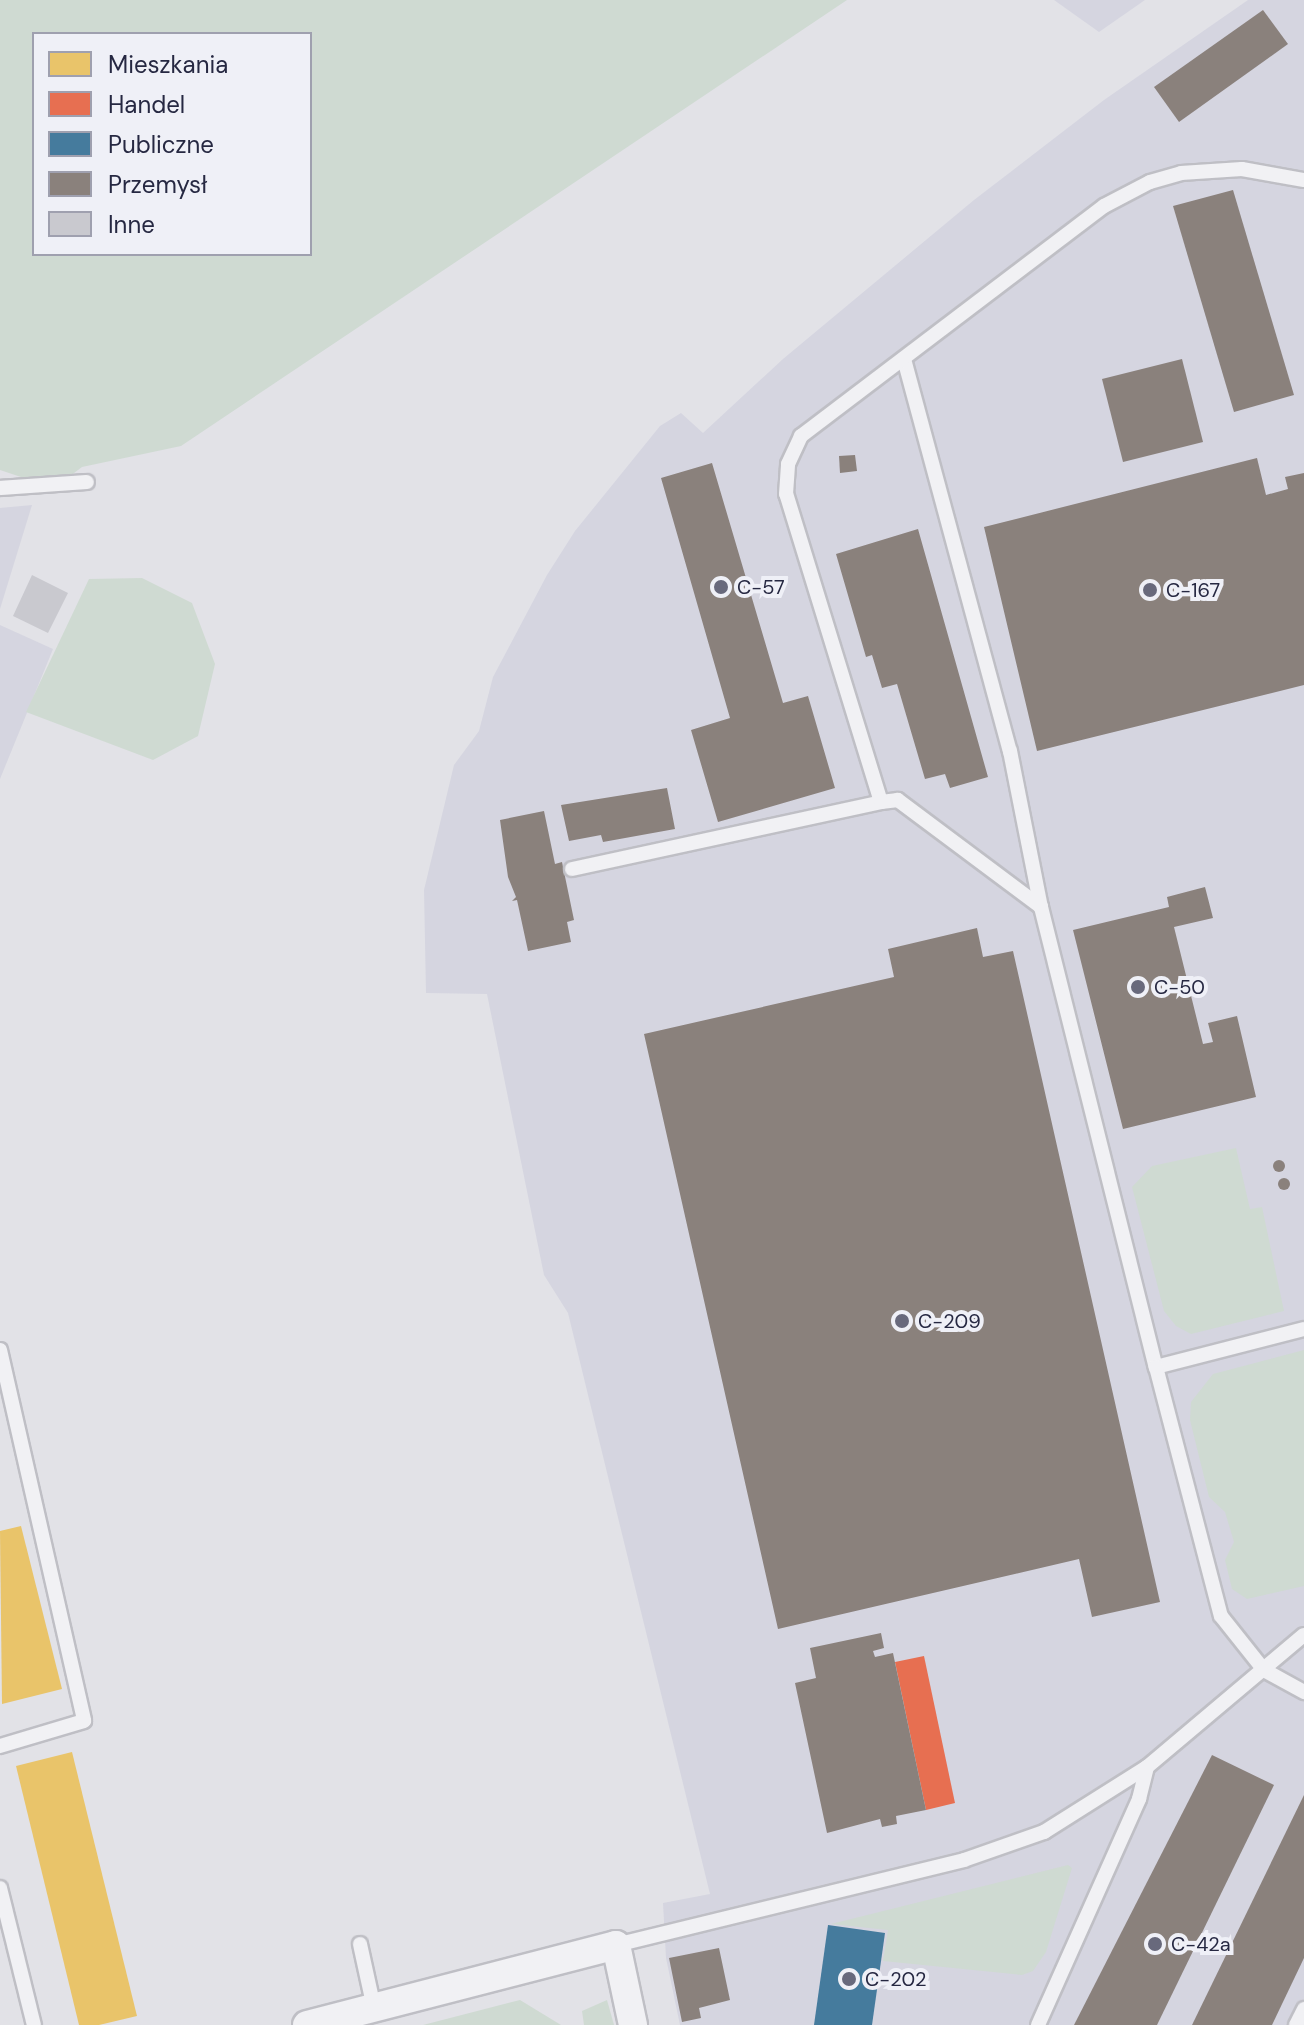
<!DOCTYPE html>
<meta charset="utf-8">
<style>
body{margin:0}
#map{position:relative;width:1304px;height:2025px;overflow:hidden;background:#e2e2e7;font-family:"DM Sans",sans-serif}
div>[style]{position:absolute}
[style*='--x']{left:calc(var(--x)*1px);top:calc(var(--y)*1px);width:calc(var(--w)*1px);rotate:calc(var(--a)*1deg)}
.built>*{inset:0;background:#d5d5e0}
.green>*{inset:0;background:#cfdad2}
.homes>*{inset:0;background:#e9c46a}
.shops>*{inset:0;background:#e76f51}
.public>*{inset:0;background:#457b9d}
.industry>*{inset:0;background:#8a817c}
.round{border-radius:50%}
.building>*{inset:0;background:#c9c9cf}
.roads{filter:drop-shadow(2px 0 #bfbfc5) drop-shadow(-2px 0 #bfbfc5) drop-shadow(0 2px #bfbfc5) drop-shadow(0 -2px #bfbfc5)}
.lane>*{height:14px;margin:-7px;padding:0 7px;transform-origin:7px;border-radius:7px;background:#f1f1f4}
.street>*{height:28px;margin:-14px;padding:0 14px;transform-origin:14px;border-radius:14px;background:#f1f1f4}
.dots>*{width:22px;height:22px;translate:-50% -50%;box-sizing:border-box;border:4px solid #eff0f7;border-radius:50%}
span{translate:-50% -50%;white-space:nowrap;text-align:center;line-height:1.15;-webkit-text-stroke:8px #eff0f7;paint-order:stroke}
.poi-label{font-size:20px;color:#262842}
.left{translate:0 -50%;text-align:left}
.legend{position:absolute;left:32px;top:32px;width:280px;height:224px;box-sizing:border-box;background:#eff0f7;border:2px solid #9fa0af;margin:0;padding:10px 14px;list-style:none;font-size:24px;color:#262842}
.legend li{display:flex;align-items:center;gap:16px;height:40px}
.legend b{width:40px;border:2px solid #9fa0af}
</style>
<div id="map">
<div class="built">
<div style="clip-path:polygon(1054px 0,1145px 0,1099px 32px)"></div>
<div style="clip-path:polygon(1248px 0,1304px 0,1304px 2025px,680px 2025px,666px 1958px,663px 1903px,710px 1894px,568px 1313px,544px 1275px,487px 994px,426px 993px,424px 890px,454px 765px,479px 731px,493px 677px,547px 575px,575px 531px,660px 426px,681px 413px,703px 433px,783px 359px,974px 200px,1104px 100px)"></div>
<div style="clip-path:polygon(32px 505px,0 609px,0 508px)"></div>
<div style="clip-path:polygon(0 625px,53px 649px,0 779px)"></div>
</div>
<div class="green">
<div style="clip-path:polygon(evenodd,0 0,847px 0,181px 446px,82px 467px,70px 476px,30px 480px,0 470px,0 0,34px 34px,310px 34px,310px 254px,34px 254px,34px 34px)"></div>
<div style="clip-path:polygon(142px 578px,192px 603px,215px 664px,198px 736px,153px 760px,26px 712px,89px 579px)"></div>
<div style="clip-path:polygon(1236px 1148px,1250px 1209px,1262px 1207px,1284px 1311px,1191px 1334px,1176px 1326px,1164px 1311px,1132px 1187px,1152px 1166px)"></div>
<div style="clip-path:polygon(1304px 1350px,1304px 1586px,1247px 1599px,1232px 1589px,1225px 1560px,1234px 1542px,1225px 1512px,1209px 1497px,1190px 1420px,1191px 1402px,1213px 1374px)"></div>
<div style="clip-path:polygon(1068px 1865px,1072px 1868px,1046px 1952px,1033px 1971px,1022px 1975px,883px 1961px,888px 1930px,831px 1924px)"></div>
<div style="clip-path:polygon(520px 2000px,561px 2025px,423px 2025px)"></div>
<div style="clip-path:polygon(607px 2000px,614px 2025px,584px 2025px,582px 2011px)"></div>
</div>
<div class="homes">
<div style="clip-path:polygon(21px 1526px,62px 1689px,2px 1704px,0 1531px)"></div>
<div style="clip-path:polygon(72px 1752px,137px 2016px,99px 2025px,79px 2025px,16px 1766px)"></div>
</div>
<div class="shops">
<div style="clip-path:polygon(924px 1656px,955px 1803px,926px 1810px,895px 1662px)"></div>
</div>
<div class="public">
<div style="clip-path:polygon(828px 1925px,885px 1933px,872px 2025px,814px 2025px)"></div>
</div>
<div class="industry">
<div style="clip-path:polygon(1263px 10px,1288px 44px,1179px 122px,1154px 87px)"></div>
<div style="clip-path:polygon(1233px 190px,1294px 395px,1234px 412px,1173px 206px)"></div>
<div style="clip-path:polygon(1182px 359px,1203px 442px,1123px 462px,1102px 379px)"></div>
<div style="clip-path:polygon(855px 455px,857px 471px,840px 473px,839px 456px)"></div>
<div style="clip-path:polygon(1257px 458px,1266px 495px,1288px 489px,1285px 477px,1304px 473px,1304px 685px,1037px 751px,984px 527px)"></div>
<div style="clip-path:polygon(712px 463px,783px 703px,808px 696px,835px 788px,718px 822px,691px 730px,730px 718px,661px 478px)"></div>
<div style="clip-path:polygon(918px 529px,988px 777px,950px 788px,945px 774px,925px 779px,897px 684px,882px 688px,872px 655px,866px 657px,836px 554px)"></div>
<div style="clip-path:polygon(667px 788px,675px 829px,603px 842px,601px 835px,569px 841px,561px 805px)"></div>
<div style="clip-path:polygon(544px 811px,555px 864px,562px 862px,574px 920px,567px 922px,571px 942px,528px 951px,517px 900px,512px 901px,516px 897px,508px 877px,500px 820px)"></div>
<div style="clip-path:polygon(1205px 887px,1213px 918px,1174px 927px,1203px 1044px,1213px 1042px,1208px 1023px,1237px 1016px,1256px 1097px,1123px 1129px,1073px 930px,1169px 907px,1167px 897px)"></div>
<div style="clip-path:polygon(977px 928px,983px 957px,1013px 951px,1160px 1602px,1092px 1617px,1079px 1559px,778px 1629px,644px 1034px,894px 977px,888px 949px)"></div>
<div class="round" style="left:1273px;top:1160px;width:12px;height:12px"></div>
<div class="round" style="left:1278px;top:1178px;width:12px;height:12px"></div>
<div style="clip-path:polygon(881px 1633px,884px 1648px,873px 1651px,875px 1657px,893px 1653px,926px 1810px,896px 1816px,897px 1824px,882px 1827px,880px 1819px,827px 1833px,795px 1683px,816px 1678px,810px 1648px)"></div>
<div style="clip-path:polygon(1212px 1755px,1274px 1785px,1157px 2025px,1074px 2025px)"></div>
<div style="clip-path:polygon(1304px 1795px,1304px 1958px,1272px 2025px,1192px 2025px)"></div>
<div style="clip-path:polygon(719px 1948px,730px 2000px,699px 2008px,701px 2018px,682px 2022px,669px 1958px)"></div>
</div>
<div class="building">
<div style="clip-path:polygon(32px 575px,68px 593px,48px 633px,13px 616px)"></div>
</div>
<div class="roads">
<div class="lane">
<div style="--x:904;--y:359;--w:406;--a:74.9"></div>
<div style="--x:1010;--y:751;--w:159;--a:78.8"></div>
<div style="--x:1041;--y:907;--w:474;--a:76"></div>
<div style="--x:0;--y:488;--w:87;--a:-3.9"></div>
<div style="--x:572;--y:869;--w:316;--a:-12.2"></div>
<div style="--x:1041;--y:907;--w:179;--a:-143.2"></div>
<div style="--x:898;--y:800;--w:17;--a:173"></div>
<div style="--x:881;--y:802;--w:322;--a:-107.1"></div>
<div style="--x:786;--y:494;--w:30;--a:-86"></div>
<div style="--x:788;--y:464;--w:31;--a:-65"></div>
<div style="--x:801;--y:436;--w:380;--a:-37.2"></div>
<div style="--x:1104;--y:206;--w:52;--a:-27.6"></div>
<div style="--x:1150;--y:182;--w:32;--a:-16"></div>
<div style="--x:1181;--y:173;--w:61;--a:-3.8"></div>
<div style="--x:1242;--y:169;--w:63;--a:10.1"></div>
<div style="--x:1304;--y:1329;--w:153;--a:165.6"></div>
<div style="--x:1156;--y:1367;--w:257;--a:75.4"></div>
<div style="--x:1221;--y:1616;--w:69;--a:51.5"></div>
<div style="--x:1264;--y:1670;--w:46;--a:28.8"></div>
<div style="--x:0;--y:1350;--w:380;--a:77.2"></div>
<div style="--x:84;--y:1721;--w:88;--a:163.4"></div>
<div style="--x:0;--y:1888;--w:141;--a:76.1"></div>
<div style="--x:360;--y:1944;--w:66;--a:77.7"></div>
<div style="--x:616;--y:1945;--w:358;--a:-13.7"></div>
<div style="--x:964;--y:1860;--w:85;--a:-19.3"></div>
<div style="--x:1044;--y:1832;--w:122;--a:-32.3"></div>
<div style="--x:1147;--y:1767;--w:205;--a:-40.1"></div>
<div style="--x:1038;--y:2025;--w:248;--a:-65.9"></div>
<div style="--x:1139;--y:1799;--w:33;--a:-76"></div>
<div style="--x:1296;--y:2025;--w:18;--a:-63"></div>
</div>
<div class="street">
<div style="--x:307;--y:2025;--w:319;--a:-14.5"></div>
<div style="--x:616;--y:1945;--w:82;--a:78"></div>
</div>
</div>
<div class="dots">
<div style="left:721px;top:587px;background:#68697c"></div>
<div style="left:1150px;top:590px;background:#68697c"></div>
<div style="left:1138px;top:987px;background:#68697c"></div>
<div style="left:902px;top:1321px;background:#68697c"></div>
<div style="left:1155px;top:1944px;background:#68697c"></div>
<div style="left:849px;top:1979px;background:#68697c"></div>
</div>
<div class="poi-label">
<span class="left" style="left:737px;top:587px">C-57</span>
<span class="left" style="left:1166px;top:590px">C-167</span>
<span class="left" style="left:1154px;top:987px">C-50</span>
<span class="left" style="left:918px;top:1321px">C-209</span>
<span class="left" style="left:1171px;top:1944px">C-42a</span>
<span class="left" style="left:865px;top:1979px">C-202</span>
</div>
<ul class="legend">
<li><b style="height:22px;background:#e9c46a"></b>Mieszkania</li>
<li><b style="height:22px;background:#e76f51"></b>Handel</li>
<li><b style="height:22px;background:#457b9d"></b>Publiczne</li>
<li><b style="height:22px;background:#8a817c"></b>Przemysł</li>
<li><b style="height:22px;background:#c9c9cf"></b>Inne</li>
</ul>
</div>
